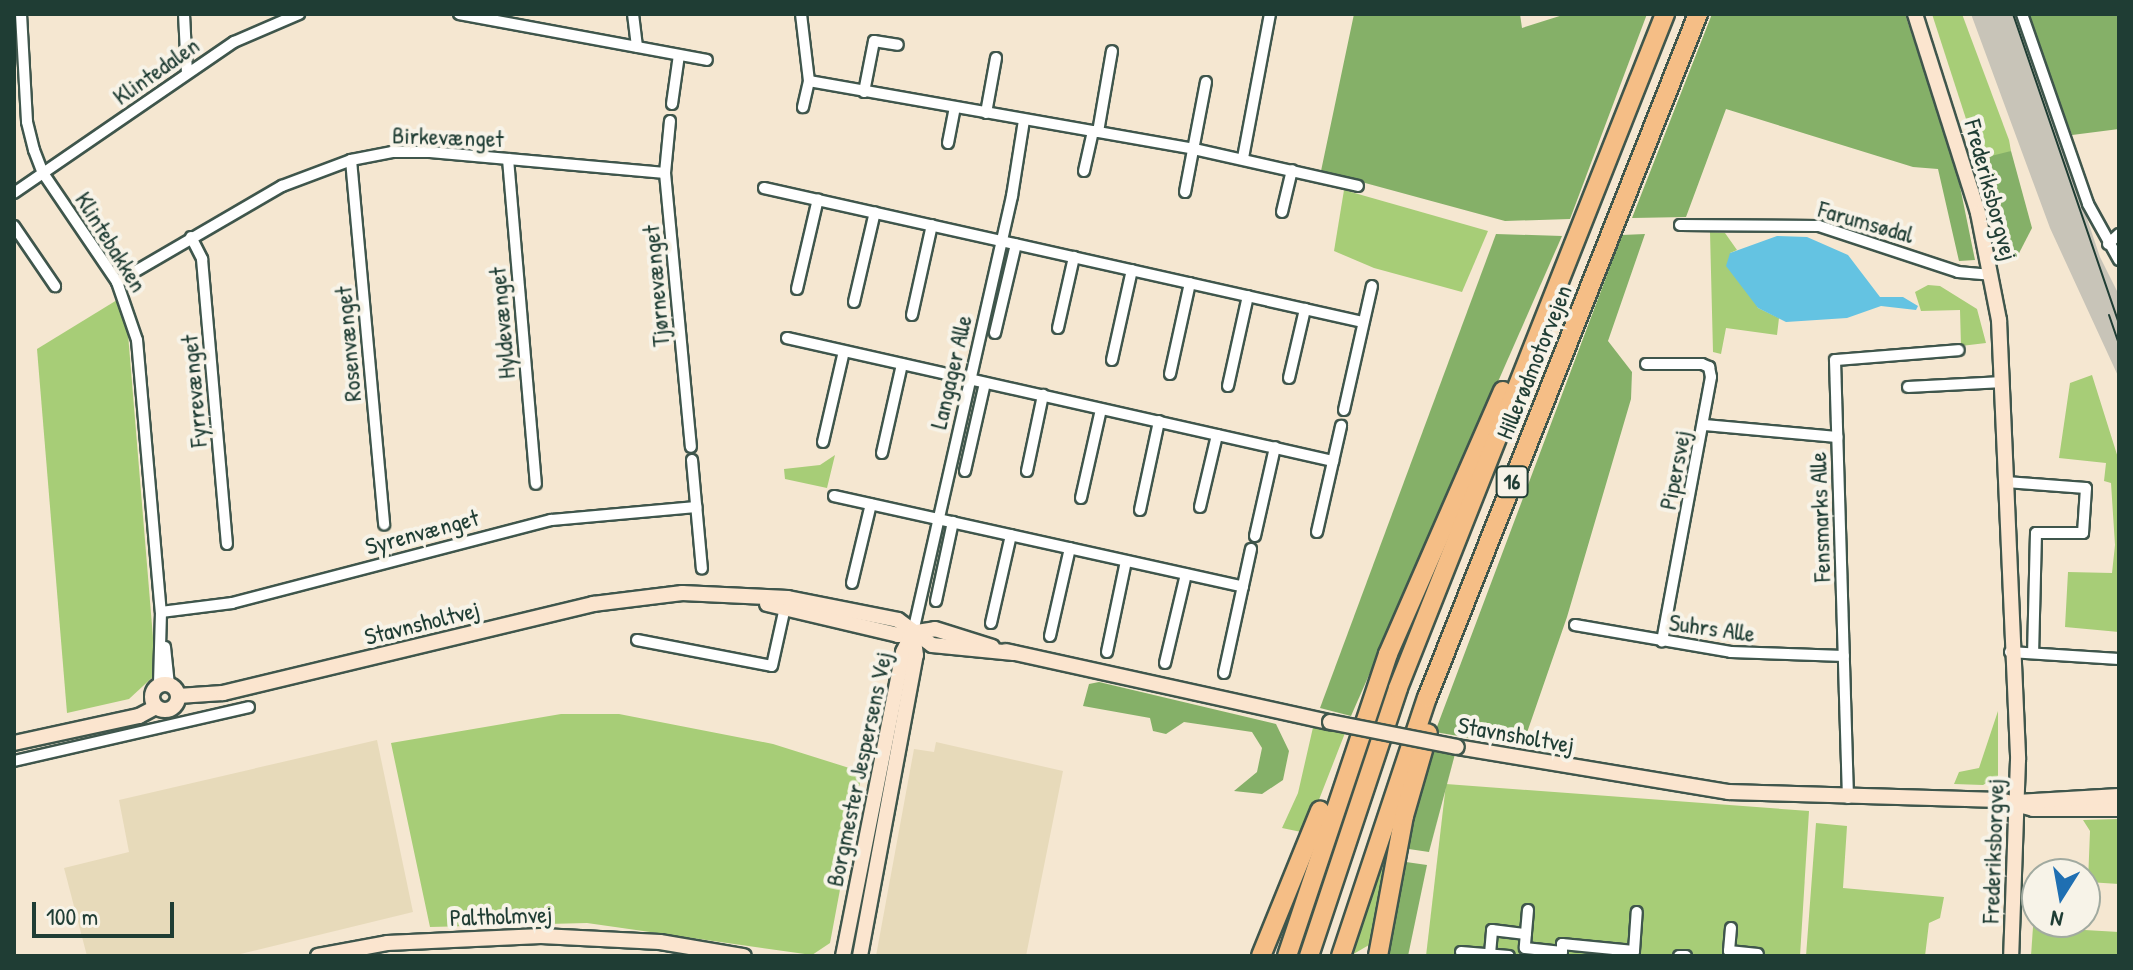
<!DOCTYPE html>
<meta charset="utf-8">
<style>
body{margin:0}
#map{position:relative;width:2133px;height:970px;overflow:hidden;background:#f5e7d1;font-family:"Patrick Hand",sans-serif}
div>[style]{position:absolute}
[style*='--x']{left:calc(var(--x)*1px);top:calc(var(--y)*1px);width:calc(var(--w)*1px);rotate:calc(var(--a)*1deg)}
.built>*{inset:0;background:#e7daba}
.industrial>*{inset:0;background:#c8c4b8}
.green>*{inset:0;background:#a7cd77}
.forest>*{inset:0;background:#85b068}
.water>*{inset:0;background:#64c3e2}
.roads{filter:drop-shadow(2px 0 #3f564c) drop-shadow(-2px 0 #3f564c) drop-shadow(0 2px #3f564c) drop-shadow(0 -2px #3f564c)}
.street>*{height:10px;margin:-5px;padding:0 5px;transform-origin:5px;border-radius:5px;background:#fff}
.secondary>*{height:14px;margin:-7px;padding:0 7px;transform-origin:7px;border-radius:7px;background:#fbe5cf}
.secondary>.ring{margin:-7px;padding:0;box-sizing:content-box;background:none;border:14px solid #fbe5cf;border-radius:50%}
.highway>*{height:18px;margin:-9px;padding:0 9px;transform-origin:9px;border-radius:9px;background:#f5be86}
.tram>*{height:2px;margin:-1px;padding:0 1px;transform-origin:1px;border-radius:1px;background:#1f3d34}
.bridges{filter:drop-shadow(2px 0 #3f564c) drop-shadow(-2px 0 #3f564c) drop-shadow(0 2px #3f564c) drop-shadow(0 -2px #3f564c)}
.secondary-bridge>*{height:14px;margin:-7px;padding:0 7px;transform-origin:7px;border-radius:7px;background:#fbe5cf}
span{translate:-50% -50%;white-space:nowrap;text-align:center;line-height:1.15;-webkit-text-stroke:8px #f7f3e8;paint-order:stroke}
.shield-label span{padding:2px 6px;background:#f7f3e8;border:2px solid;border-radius:6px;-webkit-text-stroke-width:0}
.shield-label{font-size:22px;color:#1f3d34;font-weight:700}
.street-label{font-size:24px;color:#1f3d34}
.frame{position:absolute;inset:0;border:16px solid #1f3d34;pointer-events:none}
.north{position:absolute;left:2021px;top:858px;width:80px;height:80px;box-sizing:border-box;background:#f7f3e8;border:2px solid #a1aaa0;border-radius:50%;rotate:191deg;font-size:22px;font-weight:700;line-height:32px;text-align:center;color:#1f3d34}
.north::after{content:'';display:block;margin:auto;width:28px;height:36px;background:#1f6fb2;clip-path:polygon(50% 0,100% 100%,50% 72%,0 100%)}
.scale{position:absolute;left:32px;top:902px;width:142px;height:36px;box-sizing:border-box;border:4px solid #1f3d34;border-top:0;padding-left:10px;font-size:24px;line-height:28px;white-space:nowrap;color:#1f3d34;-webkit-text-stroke:6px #f7f3e8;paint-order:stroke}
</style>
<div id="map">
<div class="built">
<div style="clip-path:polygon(377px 740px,413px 912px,232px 956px,87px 956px,64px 868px,129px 852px,119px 800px)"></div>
<div style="clip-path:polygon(936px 742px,1063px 771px,1026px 956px,876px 956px,914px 749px,934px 752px)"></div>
</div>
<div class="industrial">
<div style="clip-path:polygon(1971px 14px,2018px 14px,2100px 257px,2119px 295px,2119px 378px,2050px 228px)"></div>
</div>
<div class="green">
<div style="clip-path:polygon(1932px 14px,1962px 14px,2009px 140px,2011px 151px,2005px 155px,1979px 159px)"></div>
<div style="clip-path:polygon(1344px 190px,1488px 231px,1462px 292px,1374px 268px,1334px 251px)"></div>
<div style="clip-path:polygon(1710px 232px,1725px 233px,1737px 250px,1730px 253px,1758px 308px,1779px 318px,1777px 335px,1726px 328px,1721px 354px,1713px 352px)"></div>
<div style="clip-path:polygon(1928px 285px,1940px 286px,1977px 309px,1986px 343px,1961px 346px,1960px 310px,1921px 311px,1915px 292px)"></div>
<div style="clip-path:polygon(117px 300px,128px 334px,156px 674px,129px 699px,67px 713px,37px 349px)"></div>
<div style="clip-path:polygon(2092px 375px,2119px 461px,2119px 632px,2065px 627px,2068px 572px,2112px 573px,2115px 545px,2111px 483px,2104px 481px,2106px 463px,2059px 458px,2070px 383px)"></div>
<div style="clip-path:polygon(835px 455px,827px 488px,785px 479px,784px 469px,820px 465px)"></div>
<div style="clip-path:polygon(1998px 711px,1998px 776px,1983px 785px,1954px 784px,1959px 772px,1979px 768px)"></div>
<div style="clip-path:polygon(561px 714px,619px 714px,773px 744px,862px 772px,830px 943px,812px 955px,587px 923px,430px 927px,391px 743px)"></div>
<div style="clip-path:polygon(1314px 723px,1345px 733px,1306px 833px,1282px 828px,1298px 793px)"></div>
<div style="clip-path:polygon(1446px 784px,1809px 811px,1800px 956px,1426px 956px)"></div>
<div style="clip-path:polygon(2119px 819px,2119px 884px,2088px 882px,2090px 831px,2083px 820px)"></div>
<div style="clip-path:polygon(1816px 823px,1847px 826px,1843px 888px,1944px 897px,1940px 918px,1929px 923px,1925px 956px,1806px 956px)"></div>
<div style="clip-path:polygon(1385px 860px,1369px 945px,1350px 956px)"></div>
<div style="clip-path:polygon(2033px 927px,2119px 932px,2119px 956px,2031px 956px)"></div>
</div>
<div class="forest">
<div style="clip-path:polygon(1354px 14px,1520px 14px,1522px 28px,1566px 14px,1647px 14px,1570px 219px,1505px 221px,1321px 171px)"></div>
<div style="clip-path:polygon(1712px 14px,1905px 14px,1956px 167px,1975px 260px,1959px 261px,1938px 169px,1913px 167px,1726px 109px,1686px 217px,1632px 218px)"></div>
<div style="clip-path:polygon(2025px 14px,2119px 14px,2119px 129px,2072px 135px)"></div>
<div style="clip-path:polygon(2011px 151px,2032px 228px,2016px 259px,2009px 260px,1979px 159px)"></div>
<div style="clip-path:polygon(1496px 234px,1562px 236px,1351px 716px,1320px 708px)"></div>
<div style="clip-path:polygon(1645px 234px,1608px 341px,1632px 372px,1631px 399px,1567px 617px,1522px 747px,1435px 732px,1622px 235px)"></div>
<div style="clip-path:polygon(1099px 682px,1276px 724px,1289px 751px,1283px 780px,1262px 794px,1234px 791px,1257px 772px,1262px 748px,1252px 732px,1184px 722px,1166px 734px,1153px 731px,1150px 718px,1083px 706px,1089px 684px)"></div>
<div style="clip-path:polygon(1427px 750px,1455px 754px,1429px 852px,1402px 848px)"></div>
<div style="clip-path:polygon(1399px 861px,1427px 865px,1408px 956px,1384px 956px)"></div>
</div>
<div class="water">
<div style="clip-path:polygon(1777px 236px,1807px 237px,1848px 255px,1880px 297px,1903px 297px,1918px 306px,1916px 310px,1881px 306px,1847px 318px,1786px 322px,1758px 308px,1726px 266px,1730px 253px)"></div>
</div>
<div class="roads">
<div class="street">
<div style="--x:21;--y:14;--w:108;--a:86.8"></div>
<div style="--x:27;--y:122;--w:29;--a:76"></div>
<div style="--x:34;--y:150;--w:25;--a:69"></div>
<div style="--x:43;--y:173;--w:132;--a:55.8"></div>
<div style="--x:117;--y:282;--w:61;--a:71"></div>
<div style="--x:137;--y:340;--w:273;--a:85"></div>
<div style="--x:161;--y:612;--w:72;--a:91.6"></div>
<div style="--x:184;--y:14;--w:59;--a:87.1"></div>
<div style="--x:459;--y:14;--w:252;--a:10.5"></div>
<div style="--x:633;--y:14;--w:33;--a:83"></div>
<div style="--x:801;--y:14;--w:67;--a:83.2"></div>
<div style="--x:809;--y:81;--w:27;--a:103"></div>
<div style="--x:2022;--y:14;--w:201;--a:70.8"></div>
<div style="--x:2088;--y:204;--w:64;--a:61"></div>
<div style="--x:809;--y:81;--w:391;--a:10"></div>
<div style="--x:1194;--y:149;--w:168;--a:12.7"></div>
<div style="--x:864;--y:92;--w:52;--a:-78.9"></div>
<div style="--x:874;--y:41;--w:24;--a:9"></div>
<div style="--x:672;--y:104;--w:49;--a:-81.9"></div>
<div style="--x:986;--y:113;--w:56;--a:-79.7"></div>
<div style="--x:670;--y:121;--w:52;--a:95.5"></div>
<div style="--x:665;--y:173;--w:275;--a:84.6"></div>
<div style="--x:1098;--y:132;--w:82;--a:-80.2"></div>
<div style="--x:948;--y:143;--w:36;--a:-79"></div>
<div style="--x:1243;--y:158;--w:147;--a:-79.4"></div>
<div style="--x:508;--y:159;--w:326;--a:85.1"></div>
<div style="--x:351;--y:160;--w:366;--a:84.8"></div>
<div style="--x:1084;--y:171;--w:41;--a:-77.3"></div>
<div style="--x:764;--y:188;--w:614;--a:12.61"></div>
<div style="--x:1185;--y:192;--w:112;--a:-79.2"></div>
<div style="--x:14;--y:193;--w:267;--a:-34.5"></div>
<div style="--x:234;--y:42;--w:71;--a:-23.3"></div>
<div style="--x:1282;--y:212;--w:43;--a:-76.6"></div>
<div style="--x:1680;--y:225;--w:139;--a:0.4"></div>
<div style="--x:1819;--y:226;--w:146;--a:18.3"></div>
<div style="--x:1958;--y:272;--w:33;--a:5"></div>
<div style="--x:14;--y:226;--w:73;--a:55.7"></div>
<div style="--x:191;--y:237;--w:25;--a:63"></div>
<div style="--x:202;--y:259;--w:286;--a:85"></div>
<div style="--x:2108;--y:244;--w:15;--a:-42"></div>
<div style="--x:117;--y:282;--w:191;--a:-30.2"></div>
<div style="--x:282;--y:186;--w:74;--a:-20.6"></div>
<div style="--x:351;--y:160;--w:42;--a:-11"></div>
<div style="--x:392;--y:152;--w:38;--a:0"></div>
<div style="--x:430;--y:152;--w:236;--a:5.1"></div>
<div style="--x:797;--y:289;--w:92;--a:-76.9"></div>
<div style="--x:854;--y:302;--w:92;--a:-76.9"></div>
<div style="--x:912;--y:315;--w:92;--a:-77.5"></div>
<div style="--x:1058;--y:328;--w:73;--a:-77.3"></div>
<div style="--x:995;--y:333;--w:91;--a:-76.7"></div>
<div style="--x:787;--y:338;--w:560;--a:12.7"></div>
<div style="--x:1112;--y:360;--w:92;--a:-77.5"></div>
<div style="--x:1646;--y:364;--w:56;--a:0"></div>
<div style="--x:1702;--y:364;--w:8;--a:23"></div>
<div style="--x:1709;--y:367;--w:10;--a:79"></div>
<div style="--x:1711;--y:377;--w:269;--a:100.5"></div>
<div style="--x:1170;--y:374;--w:93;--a:-77.6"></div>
<div style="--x:1289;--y:378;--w:71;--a:-76.9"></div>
<div style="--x:1228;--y:386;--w:92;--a:-77.5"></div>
<div style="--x:1908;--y:387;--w:95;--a:-3"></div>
<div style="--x:1344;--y:410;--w:127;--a:-77.3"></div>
<div style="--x:1704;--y:425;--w:134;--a:5.2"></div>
<div style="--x:823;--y:442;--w:93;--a:-77"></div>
<div style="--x:882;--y:453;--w:91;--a:-77.3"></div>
<div style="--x:692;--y:460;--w:109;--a:84.8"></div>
<div style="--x:965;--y:471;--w:90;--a:-77.2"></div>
<div style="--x:1027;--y:471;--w:78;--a:-78.1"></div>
<div style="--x:2006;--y:482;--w:80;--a:4.3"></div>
<div style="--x:2086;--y:488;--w:45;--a:93.8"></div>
<div style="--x:2083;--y:533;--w:47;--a:180"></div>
<div style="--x:2036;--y:533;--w:119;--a:91.4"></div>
<div style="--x:834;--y:496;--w:419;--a:12.5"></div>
<div style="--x:1081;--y:498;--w:91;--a:-77.3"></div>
<div style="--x:1200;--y:507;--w:74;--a:-76.7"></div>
<div style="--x:1140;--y:510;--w:91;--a:-77.9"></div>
<div style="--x:1317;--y:532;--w:109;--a:-77.2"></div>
<div style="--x:1255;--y:536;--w:91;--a:-77.3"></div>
<div style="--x:852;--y:583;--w:81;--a:-76.5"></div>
<div style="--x:936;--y:601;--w:81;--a:-77.9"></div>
<div style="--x:161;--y:612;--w:72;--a:-7.2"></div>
<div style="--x:232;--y:603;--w:330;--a:-14.6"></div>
<div style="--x:551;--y:520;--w:146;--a:-5.1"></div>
<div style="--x:991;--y:623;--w:90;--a:-77.2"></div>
<div style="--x:1575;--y:625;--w:158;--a:9.8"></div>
<div style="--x:1731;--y:652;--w:113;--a:2"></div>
<div style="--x:913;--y:632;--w:447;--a:-77.2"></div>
<div style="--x:1012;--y:196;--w:77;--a:-81"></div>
<div style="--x:1050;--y:636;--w:90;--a:-77.2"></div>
<div style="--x:637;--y:640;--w:137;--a:10.9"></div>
<div style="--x:772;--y:666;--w:65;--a:-77.5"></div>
<div style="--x:165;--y:647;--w:37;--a:84"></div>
<div style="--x:1107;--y:652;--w:93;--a:-78.2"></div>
<div style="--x:2010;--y:652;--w:109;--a:3.7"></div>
<div style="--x:1165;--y:663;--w:91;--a:-76.7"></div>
<div style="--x:1224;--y:673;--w:127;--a:-77.7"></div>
<div style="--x:14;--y:761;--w:241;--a:-12.9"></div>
<div style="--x:1848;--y:798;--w:438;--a:-91.7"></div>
<div style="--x:1835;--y:360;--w:124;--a:-4.6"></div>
<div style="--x:1528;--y:910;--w:38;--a:95"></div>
<div style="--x:1525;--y:948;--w:37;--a:6"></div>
<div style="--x:1562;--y:952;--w:8;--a:-90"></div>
<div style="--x:1562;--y:944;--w:72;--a:5.6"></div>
<div style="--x:1634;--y:951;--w:5;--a:101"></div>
<div style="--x:1731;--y:928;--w:23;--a:95"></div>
<div style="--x:1729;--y:951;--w:29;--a:6"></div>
<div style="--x:1634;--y:951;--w:39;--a:-86"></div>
<div style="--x:1461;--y:952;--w:48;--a:4.8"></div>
<div style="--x:1490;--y:954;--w:24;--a:-85"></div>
<div style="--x:1492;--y:930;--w:34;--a:7"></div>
<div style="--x:1679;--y:956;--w:7;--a:0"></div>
</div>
<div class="secondary">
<div style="--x:1915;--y:14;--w:209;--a:72.4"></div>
<div style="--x:1978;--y:213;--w:109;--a:78.9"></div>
<div style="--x:1999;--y:320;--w:440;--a:87.5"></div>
<div style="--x:2018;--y:760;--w:196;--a:92"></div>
<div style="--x:767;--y:604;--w:135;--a:13.3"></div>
<div style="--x:898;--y:635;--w:37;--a:-9"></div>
<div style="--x:935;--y:629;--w:60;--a:17.5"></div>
<div style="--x:1006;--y:651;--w:332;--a:12.4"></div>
<div class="ring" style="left:152px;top:684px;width:12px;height:12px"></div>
<div style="--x:178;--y:696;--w:45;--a:-3.8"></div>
<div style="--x:223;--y:693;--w:381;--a:-13.5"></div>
<div style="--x:593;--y:604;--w:90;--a:-7"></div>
<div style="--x:682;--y:593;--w:106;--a:2.7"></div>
<div style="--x:788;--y:598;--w:112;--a:11.3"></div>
<div style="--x:898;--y:620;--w:42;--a:36.3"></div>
<div style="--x:932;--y:645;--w:82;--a:5.6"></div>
<div style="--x:14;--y:743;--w:128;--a:-12.2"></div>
<div style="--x:139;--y:716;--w:19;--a:-28"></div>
<div style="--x:1457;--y:747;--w:275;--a:9.4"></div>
<div style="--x:1728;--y:792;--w:272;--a:1.7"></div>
<div style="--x:2000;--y:800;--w:34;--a:15"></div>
<div style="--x:2033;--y:809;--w:86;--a:0"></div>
<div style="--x:2017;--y:802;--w:102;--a:-3.4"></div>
<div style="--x:318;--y:956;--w:70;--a:-10.7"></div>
<div style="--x:387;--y:943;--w:154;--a:-2.6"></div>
<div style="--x:541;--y:936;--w:119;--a:2.9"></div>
<div style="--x:660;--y:942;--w:85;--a:9.5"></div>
<div style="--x:843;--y:956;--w:310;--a:-78.8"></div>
<div style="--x:903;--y:652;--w:22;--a:-63"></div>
<div style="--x:860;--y:956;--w:306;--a:-79.5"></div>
<div style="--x:916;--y:655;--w:22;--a:-98"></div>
</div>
<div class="highway">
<div style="--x:1261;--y:956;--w:157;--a:-67.9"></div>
<div style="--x:1287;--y:956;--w:318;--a:-71.5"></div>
<div style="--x:1388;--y:654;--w:287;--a:-66.4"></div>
<div style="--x:1309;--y:956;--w:282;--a:-71.6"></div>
<div style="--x:1398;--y:688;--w:725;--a:-68.39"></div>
<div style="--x:1341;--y:956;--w:272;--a:-71.6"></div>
<div style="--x:1427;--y:698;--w:736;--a:-68.39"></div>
<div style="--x:1378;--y:956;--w:142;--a:-79.5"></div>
<div style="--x:1404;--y:816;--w:86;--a:-73.9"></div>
</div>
</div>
<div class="tram">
<div style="--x:2013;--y:14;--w:328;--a:71.1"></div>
<div style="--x:2109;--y:315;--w:31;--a:71"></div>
</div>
<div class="bridges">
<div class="secondary-bridge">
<div style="--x:1330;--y:722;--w:129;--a:11.1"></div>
</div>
</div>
<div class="shield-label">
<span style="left:1512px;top:482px">16</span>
</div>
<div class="street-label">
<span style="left:156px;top:71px;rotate:-35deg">Klintedalen</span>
<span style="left:448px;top:137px;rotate:2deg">Birkevænget</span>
<span style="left:1991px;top:190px;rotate:75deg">Frederiksborgvej</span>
<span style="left:1866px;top:222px;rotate:16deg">Farumsødal</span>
<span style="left:111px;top:242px;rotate:58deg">Klintebakken</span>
<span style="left:656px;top:286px;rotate:-95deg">Tjørnevænget</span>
<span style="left:502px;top:323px;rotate:-95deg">Hyldevænget</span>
<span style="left:348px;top:344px;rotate:-95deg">Rosenvænget</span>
<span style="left:1534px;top:362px;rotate:-68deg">Hillerødmotorvejen</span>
<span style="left:951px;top:372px;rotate:-77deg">Langager Alle</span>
<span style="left:194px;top:391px;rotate:-95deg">Fyrrevænget</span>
<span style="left:1675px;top:470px;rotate:-79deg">Pipersvej</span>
<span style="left:1820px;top:517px;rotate:-92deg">Fensmarks Alle</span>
<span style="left:422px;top:532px;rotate:-15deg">Syrenvænget</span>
<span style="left:422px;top:623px;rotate:-14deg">Stavnsholtvej</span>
<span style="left:1712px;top:628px;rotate:8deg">Suhrs Alle</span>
<span style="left:1516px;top:735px;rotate:10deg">Stavnsholtvej</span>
<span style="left:859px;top:769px;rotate:-78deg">Borgmester Jespersens Vej</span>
<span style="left:1993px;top:851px;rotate:-88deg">Frederiksborgvej</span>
<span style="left:501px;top:916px;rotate:-2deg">Paltholmvej</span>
</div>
<div class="frame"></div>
<div class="north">N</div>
<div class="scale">100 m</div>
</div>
